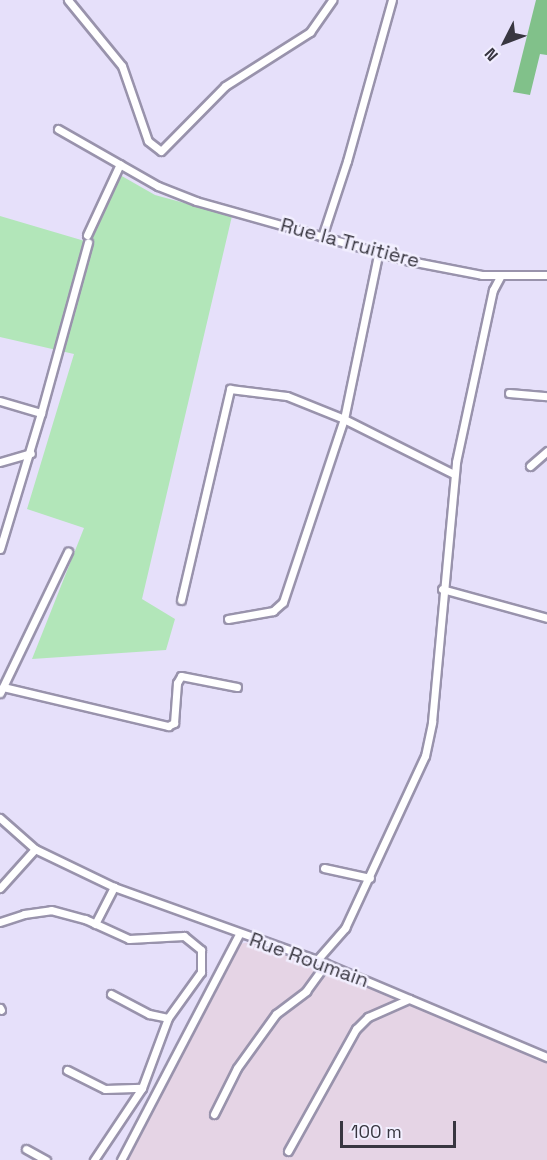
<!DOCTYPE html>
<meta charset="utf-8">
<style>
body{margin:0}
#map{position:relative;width:547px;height:1160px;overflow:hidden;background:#e6e0fa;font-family:"Space Grotesk",sans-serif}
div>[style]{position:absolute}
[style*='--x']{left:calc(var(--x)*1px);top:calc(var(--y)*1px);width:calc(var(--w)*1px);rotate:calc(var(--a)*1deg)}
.industrial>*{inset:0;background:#e5d4e5}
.green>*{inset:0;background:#b2e6b9}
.forest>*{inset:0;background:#81c18a}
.roads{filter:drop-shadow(2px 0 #9993ac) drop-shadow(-2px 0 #9993ac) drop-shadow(0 2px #9993ac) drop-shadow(0 -2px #9993ac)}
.street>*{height:7px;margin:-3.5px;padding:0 3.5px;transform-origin:3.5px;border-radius:3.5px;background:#fff}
span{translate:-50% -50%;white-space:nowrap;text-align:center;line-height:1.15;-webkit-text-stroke:5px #f2efff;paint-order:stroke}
.street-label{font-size:20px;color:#383640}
.north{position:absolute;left:475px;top:12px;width:60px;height:60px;-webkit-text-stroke:4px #f2efff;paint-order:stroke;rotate:228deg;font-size:16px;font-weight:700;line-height:24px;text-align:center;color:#383640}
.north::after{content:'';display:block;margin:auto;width:21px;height:27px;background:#383640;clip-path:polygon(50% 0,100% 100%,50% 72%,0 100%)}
.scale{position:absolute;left:340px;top:1121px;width:116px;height:27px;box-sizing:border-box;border:3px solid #383640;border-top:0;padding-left:8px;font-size:18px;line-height:21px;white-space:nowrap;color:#383640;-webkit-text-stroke:4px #f2efff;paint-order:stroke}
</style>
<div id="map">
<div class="industrial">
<div style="clip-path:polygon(252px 942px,322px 966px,547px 1061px,547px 1160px,123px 1160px,238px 944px)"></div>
</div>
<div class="green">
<div style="clip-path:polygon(120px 175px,155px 195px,232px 216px,142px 599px,175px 619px,166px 650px,32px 659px,84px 528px,27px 509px,74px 354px,0 337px,0 216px,88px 242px)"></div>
</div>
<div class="forest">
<div style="clip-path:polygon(536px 0,547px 0,547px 55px,540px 54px,530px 95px,513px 92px)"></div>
</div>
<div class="roads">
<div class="street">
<div style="--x:68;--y:0;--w:85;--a:50.7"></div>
<div style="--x:122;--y:66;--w:79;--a:70.9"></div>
<div style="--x:148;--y:141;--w:16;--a:38"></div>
<div style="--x:161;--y:151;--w:91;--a:-45.4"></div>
<div style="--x:225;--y:86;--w:101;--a:-32.4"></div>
<div style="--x:310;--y:32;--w:39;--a:-55"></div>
<div style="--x:58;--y:129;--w:115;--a:29.7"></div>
<div style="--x:158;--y:186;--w:41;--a:21.5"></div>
<div style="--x:196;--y:201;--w:222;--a:15.7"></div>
<div style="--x:410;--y:261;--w:73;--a:11"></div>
<div style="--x:482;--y:275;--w:65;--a:0"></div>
<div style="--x:87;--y:235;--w:78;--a:-65.1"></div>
<div style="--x:322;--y:237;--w:80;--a:-71.8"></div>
<div style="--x:347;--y:161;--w:167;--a:-74.4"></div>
<div style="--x:509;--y:393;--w:38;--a:5"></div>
<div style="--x:0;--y:401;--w:43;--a:16.3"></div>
<div style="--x:41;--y:413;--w:142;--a:106.8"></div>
<div style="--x:41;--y:413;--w:177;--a:-74.6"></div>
<div style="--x:0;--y:462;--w:32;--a:-16"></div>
<div style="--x:530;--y:466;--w:23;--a:-41"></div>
<div style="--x:442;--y:589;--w:109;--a:15.4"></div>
<div style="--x:181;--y:600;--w:217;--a:-76.9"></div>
<div style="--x:230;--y:389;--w:57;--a:7"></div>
<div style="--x:287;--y:396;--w:61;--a:22"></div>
<div style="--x:344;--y:419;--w:123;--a:26.6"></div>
<div style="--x:228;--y:619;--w:46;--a:-10.1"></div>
<div style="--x:273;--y:611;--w:13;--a:-42"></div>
<div style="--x:283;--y:602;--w:193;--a:-71.6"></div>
<div style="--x:344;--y:419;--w:173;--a:-78.3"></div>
<div style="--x:3;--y:687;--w:170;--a:13.3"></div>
<div style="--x:168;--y:726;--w:7;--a:-27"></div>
<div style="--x:174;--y:723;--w:40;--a:-85.7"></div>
<div style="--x:177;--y:683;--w:8;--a:-60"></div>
<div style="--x:181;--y:676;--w:57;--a:11.1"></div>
<div style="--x:0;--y:693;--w:157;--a:-64.3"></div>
<div style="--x:0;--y:818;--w:47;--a:41.5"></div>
<div style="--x:35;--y:849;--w:88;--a:25.7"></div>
<div style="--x:114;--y:887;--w:216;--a:19.8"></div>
<div style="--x:317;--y:960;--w:250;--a:22.9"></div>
<div style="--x:324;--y:868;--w:47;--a:12.3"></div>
<div style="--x:0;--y:888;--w:52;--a:-48.1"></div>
<div style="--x:0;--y:922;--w:25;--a:-18"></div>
<div style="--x:24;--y:914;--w:27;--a:-8"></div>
<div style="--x:51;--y:910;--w:35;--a:15"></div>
<div style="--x:85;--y:919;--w:48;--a:24.4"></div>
<div style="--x:129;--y:939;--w:55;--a:-3.1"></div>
<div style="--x:184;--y:936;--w:22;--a:39"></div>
<div style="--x:201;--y:950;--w:22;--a:90"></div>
<div style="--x:201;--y:972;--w:57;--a:125.7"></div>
<div style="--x:168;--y:1018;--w:75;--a:110.4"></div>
<div style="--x:142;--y:1088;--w:87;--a:123.7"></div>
<div style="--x:95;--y:924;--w:42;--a:-62.8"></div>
<div style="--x:317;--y:960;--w:43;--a:-48.8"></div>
<div style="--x:345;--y:928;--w:190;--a:-65.1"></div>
<div style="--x:425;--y:756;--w:35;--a:-78"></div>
<div style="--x:432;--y:722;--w:261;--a:-84.7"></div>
<div style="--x:456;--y:462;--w:176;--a:-77.9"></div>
<div style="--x:493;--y:290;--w:15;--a:-62"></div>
<div style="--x:111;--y:994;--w:43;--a:27.8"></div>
<div style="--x:149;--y:1014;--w:19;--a:12"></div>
<div style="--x:0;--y:1008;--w:2;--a:63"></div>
<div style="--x:67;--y:1070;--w:42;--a:26.6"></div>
<div style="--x:105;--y:1089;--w:37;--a:-2"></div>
<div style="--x:214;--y:1114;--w:51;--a:-63.4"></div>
<div style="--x:237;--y:1068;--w:67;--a:-54.2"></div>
<div style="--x:276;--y:1014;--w:38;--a:-37"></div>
<div style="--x:306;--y:991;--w:34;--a:-54"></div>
<div style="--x:26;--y:1149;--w:23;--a:29"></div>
<div style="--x:288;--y:1151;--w:140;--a:-60.9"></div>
<div style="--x:356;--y:1029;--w:17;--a:-45"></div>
<div style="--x:368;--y:1017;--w:45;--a:-23.7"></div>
<div style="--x:121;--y:1160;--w:255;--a:-62.4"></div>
</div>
</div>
<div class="street-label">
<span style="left:350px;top:243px;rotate:15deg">Rue la Truitière</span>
<span style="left:309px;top:960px;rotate:20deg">Rue Roumain</span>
</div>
<div class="north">N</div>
<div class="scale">100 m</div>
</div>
